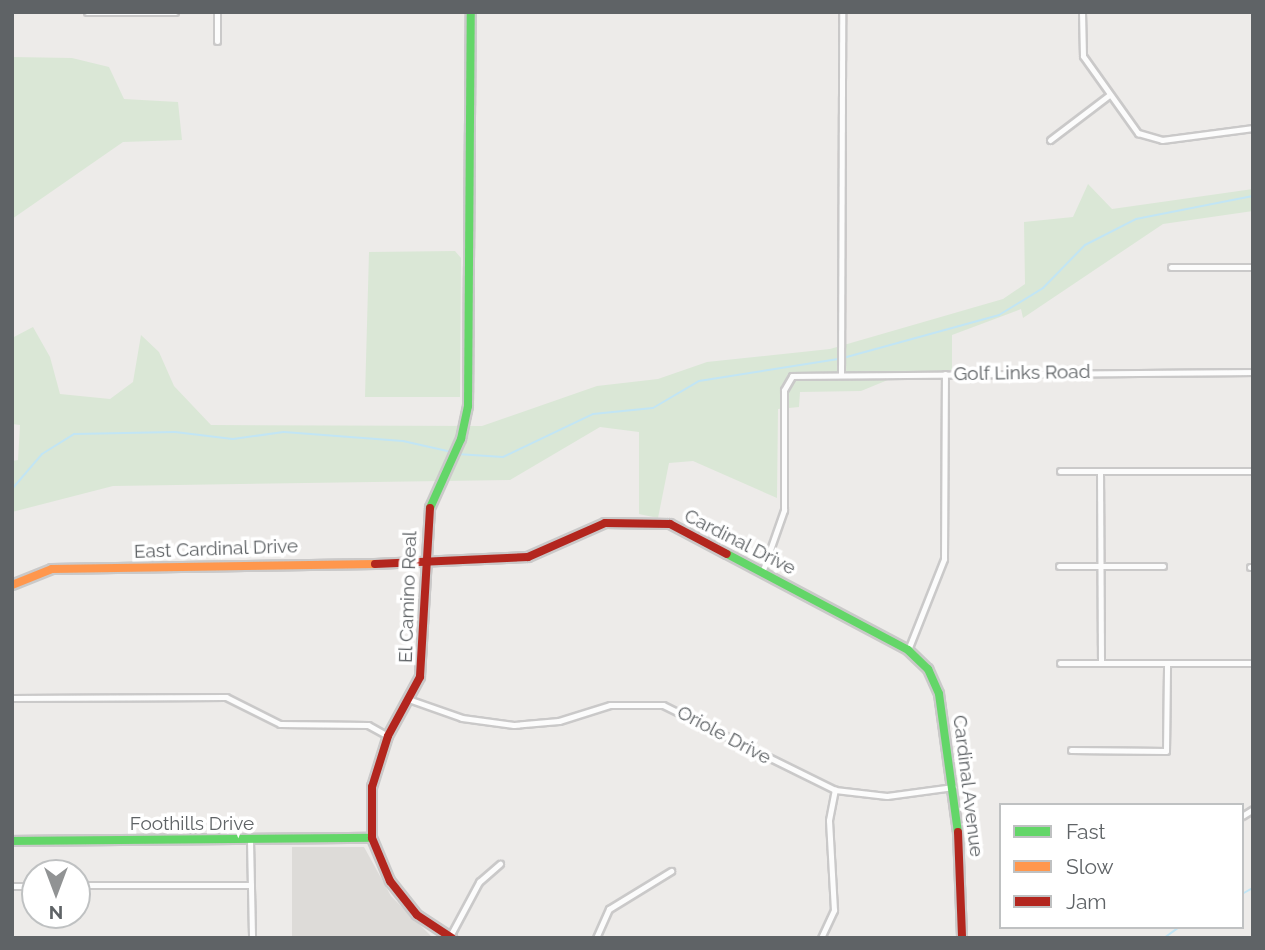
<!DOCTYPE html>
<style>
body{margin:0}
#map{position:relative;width:1265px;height:950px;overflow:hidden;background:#edebe9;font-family:Raleway,sans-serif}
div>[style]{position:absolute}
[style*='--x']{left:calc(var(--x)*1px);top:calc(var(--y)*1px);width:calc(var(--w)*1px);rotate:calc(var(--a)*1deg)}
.education>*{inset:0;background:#dddbd8}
.green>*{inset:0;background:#dae7d6}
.stream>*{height:2px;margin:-1px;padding:0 1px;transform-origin:1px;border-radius:1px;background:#c2e5f4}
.roads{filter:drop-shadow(2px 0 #cac9c9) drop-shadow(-2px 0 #cac9c9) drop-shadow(0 2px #cac9c9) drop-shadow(0 -2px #cac9c9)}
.street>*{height:5px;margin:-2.5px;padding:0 2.5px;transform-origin:2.5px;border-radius:2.5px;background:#fcfcfc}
.fast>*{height:8px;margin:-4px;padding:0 4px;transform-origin:4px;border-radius:4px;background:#63d668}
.slow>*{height:8px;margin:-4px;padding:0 4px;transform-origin:4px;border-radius:4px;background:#ff974d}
.jam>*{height:8px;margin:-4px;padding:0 4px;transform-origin:4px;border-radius:4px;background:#b3261e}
span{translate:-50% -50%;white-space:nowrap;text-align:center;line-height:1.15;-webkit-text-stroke:7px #fff;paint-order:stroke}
.street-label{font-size:19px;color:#5f6366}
.frame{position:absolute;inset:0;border:14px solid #5f6366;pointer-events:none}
.legend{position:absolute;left:999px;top:803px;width:245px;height:126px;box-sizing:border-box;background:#fff;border:2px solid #bfc1c2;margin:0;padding:9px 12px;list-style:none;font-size:21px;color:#5f6366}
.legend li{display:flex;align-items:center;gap:14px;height:35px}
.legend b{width:35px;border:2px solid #bfc1c2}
.north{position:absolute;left:21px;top:859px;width:70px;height:70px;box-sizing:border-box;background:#fff;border:2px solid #bfc1c2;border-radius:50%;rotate:180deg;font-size:19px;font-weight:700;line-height:28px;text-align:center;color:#5f6366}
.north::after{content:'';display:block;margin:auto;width:24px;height:32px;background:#919394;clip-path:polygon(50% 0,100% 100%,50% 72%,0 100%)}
</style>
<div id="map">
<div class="education">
<div style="clip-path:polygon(292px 847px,364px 847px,391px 896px,433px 938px,292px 938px)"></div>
</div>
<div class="green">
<div style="clip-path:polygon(12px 57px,72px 58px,109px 67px,124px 99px,178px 102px,182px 140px,123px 142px,12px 219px)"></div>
<div style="clip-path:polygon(1088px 184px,1112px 209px,1253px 189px,1253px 211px,1163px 224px,1023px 318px,1021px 309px,952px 335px,952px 370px,895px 377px,861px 391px,800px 392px,799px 407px,778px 409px,777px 498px,693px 461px,669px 463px,658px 518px,639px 514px,639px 432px,600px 427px,510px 480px,113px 486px,12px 512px,12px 461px,18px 460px,20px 425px,12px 424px,12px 338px,33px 327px,50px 357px,60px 394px,110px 399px,133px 382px,141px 335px,159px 352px,174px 386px,211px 425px,482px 426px,597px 386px,658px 379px,707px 362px,830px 349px,1003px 299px,1025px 284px,1024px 222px,1073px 217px)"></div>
<div style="clip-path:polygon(455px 251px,461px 258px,460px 397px,365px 397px,369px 252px)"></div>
</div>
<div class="stream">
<div style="--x:843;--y:358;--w:162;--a:-15.4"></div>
<div style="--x:999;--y:315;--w:52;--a:-31.5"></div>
<div style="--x:1043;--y:288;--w:60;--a:-45.7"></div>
<div style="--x:1085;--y:245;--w:57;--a:-27"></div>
<div style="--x:1136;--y:219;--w:119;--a:-11.1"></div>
<div style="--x:457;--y:454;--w:46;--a:3.7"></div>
<div style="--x:503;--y:457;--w:100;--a:-25.5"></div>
<div style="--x:593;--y:414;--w:60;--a:-5.7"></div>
<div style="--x:653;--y:408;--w:53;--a:-30.4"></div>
<div style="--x:699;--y:381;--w:141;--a:-9"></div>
<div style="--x:12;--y:489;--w:46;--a:-49.4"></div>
<div style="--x:42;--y:454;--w:38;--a:-32"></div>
<div style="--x:74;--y:434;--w:101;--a:-1.1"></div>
<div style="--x:175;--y:432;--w:58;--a:6.9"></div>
<div style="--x:233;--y:439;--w:51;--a:-7.8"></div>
<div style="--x:284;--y:432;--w:119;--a:4.3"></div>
<div style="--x:403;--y:441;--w:50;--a:12.7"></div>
<div style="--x:1242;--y:894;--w:13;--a:-29"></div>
<div style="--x:1164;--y:938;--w:19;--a:-36"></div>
</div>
<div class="roads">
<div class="street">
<div style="--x:87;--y:12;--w:88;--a:0"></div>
<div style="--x:217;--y:12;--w:29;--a:90"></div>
<div style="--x:1082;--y:12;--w:44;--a:88.7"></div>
<div style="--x:1083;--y:56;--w:95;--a:54.5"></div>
<div style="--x:1138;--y:133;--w:25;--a:16"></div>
<div style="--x:1162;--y:140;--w:92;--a:-7.5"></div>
<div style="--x:1050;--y:140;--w:74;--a:-37.3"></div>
<div style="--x:1171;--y:267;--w:82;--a:0"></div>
<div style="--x:841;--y:374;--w:362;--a:-89.8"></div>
<div style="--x:1060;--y:471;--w:193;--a:0"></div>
<div style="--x:1100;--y:471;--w:192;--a:89.7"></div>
<div style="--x:1059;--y:566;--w:104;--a:0"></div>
<div style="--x:1250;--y:567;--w:3;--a:0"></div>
<div style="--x:763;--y:570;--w:64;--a:-70.7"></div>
<div style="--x:784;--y:510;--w:120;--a:-90"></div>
<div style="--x:784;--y:390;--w:16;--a:-60"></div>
<div style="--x:792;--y:376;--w:461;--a:-0.5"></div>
<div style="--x:908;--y:650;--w:98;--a:-68.4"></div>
<div style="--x:944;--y:559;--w:185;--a:-89.7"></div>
<div style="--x:1060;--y:663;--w:193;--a:0"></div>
<div style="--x:12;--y:698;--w:214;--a:-0.3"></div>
<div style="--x:226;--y:697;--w:60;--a:26.6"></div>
<div style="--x:280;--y:724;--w:88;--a:0.7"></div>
<div style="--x:368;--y:725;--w:23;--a:29"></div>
<div style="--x:411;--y:700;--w:54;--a:19.4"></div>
<div style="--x:462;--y:718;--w:52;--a:7.7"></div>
<div style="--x:514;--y:725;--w:45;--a:-5.1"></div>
<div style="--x:559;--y:721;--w:53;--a:-17.4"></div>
<div style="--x:610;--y:705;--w:53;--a:0"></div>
<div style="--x:663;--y:705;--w:192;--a:26.3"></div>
<div style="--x:835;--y:790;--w:52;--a:6.6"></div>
<div style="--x:887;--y:796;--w:67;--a:-7.8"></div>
<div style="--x:1071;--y:750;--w:95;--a:0.6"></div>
<div style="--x:1166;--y:751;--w:88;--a:-89.3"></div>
<div style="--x:1242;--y:816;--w:13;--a:-32"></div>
<div style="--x:250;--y:840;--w:98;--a:88.8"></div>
<div style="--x:77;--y:885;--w:174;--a:0"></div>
<div style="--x:12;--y:886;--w:23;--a:0"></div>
<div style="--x:449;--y:938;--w:64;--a:-61.8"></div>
<div style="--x:479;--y:882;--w:28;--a:-41"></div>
<div style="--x:596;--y:938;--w:32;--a:-66"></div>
<div style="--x:609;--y:909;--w:73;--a:-31.5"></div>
<div style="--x:821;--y:938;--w:31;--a:-65"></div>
<div style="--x:834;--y:910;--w:90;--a:-93.2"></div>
<div style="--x:829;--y:820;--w:31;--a:-79"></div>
</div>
<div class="fast">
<div style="--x:430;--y:508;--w:76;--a:-65.8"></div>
<div style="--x:461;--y:439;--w:34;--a:-78"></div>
<div style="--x:468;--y:406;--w:394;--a:-89.6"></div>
<div style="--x:727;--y:554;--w:205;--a:27.9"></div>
<div style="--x:908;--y:650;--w:28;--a:44"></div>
<div style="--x:928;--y:669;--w:27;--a:66"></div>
<div style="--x:939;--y:694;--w:139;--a:82.2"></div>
<div style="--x:12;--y:841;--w:360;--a:-0.5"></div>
</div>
<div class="slow">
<div style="--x:12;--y:585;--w:43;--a:-21.8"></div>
<div style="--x:52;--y:569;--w:323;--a:-0.9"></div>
</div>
<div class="jam">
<div style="--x:430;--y:508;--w:169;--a:93.4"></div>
<div style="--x:420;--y:677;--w:67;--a:118.5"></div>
<div style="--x:388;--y:736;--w:53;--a:107.4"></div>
<div style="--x:372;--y:787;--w:51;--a:90"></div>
<div style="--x:372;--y:838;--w:47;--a:67.3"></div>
<div style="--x:390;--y:881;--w:43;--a:51.5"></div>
<div style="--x:417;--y:915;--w:42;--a:33.3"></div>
<div style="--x:375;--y:564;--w:153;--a:-2.6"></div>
<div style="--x:528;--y:557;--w:84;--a:-23.8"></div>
<div style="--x:605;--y:523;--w:65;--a:0.9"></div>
<div style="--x:670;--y:524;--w:64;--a:27.8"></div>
<div style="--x:958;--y:832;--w:106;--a:87.8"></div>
</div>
</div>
<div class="street-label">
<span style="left:1022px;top:373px;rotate:-1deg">Golf Links Road</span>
<span style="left:740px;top:542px;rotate:27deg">Cardinal Drive</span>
<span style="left:216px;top:549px;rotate:-2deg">East Cardinal Drive</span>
<span style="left:408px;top:597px;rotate:-88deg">El Camino Real</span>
<span style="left:724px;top:735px;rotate:28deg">Oriole Drive</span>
<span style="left:968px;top:786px;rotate:83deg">Cardinal Avenue</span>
<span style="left:192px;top:824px">Foothills Drive</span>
</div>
<div class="frame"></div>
<ul class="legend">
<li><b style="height:9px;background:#63d668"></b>Fast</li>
<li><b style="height:9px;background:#ff974d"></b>Slow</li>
<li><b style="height:9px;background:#b3261e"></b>Jam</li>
</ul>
<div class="north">N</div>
</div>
